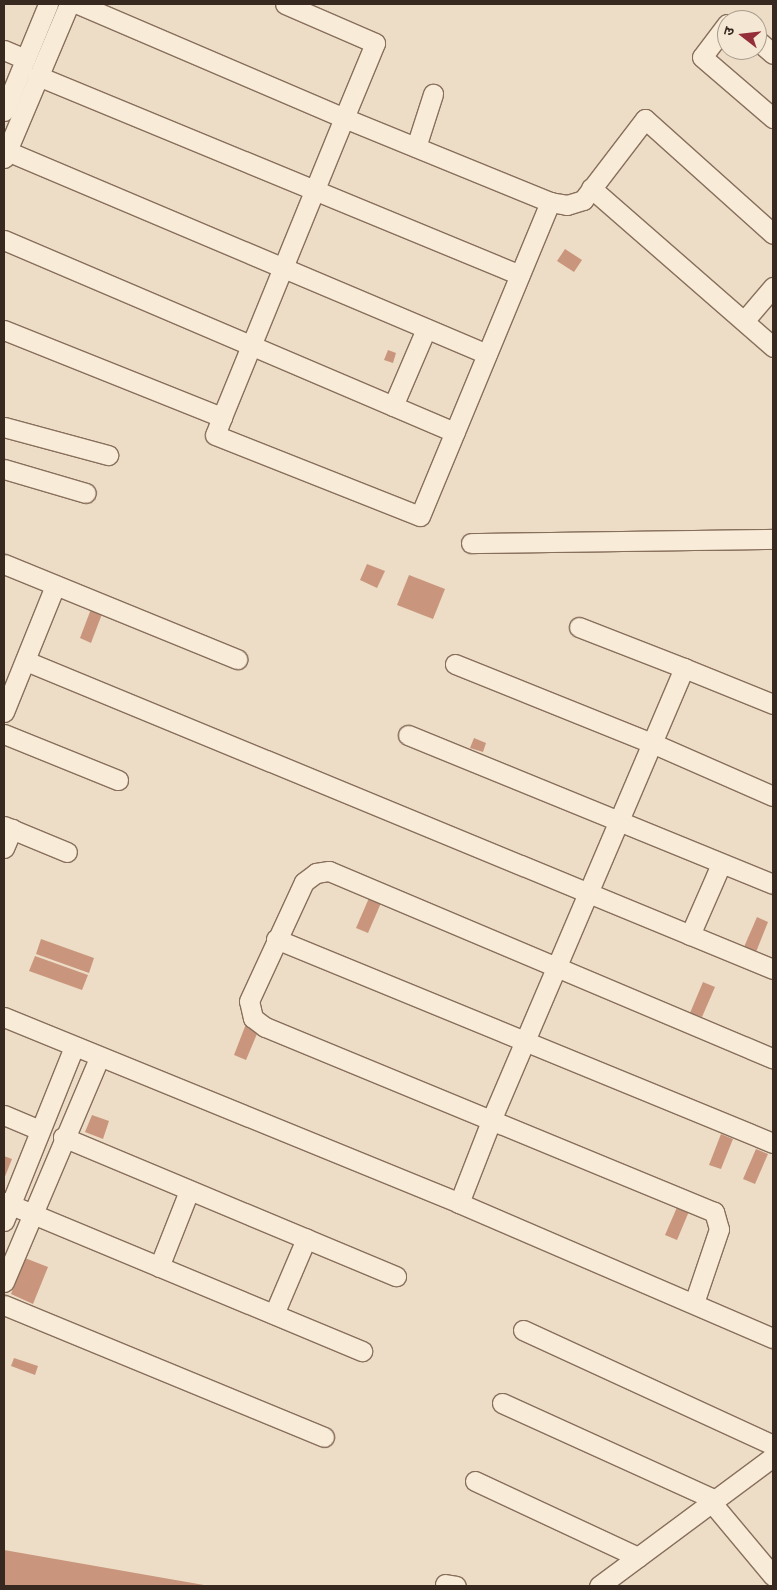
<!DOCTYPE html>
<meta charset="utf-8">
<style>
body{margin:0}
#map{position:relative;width:777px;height:1590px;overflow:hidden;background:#edddc6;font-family:Lora,"Noto Sans Devanagari",serif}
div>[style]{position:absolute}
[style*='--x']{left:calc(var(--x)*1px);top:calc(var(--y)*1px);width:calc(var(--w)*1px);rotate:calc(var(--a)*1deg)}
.building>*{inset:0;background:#c9967d}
.roads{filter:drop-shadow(1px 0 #886f5c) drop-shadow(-1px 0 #886f5c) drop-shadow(0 1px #886f5c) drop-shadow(0 -1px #886f5c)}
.minor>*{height:19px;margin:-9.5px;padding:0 9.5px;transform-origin:9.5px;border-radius:9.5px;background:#f8ecd9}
span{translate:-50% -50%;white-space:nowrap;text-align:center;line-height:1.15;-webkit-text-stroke:5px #f4e8d5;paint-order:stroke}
.frame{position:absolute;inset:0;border:5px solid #382920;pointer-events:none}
.north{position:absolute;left:717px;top:10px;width:50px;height:50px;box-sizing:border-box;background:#f4e8d5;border:1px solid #a99c8d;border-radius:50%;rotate:286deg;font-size:14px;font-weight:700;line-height:20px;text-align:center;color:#382920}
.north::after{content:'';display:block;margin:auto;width:18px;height:22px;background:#942e39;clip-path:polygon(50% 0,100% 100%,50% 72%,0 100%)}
</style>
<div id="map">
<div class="building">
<div style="clip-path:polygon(565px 249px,582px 260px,574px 272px,557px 261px)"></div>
<div style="clip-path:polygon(388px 350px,396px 353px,393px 363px,384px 360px)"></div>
<div style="clip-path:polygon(367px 564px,385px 571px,377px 588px,360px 580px)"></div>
<div style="clip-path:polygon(409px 575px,445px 589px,433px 619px,397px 605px)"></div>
<div style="clip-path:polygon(91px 609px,102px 614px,91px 643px,80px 638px)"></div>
<div style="clip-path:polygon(474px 738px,486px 743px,483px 752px,470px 748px)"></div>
<div style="clip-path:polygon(369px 898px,381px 903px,368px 933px,356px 928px)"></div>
<div style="clip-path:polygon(757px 917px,768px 922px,756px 952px,744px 947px)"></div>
<div style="clip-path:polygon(41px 939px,94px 958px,89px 973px,36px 954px)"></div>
<div style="clip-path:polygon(35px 956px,88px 975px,82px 990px,29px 971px)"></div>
<div style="clip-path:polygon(703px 982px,715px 987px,702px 1017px,690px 1013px)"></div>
<div style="clip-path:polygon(246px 1024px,259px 1029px,246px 1060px,234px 1055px)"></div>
<div style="clip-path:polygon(92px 1115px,109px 1121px,103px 1139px,85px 1132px)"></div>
<div style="clip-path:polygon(721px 1134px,733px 1139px,721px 1169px,709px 1165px)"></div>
<div style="clip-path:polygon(756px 1149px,768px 1154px,755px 1184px,743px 1179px)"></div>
<div style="clip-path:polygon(4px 1156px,12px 1159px,4px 1179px)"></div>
<div style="clip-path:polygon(678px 1205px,690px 1209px,677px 1240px,665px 1235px)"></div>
<div style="clip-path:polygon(25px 1258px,48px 1267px,33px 1304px,11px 1294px)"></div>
<div style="clip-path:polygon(14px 1358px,38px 1366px,35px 1375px,11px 1366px)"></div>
<div style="clip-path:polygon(4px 1550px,204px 1585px,204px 1586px,4px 1586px)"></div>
</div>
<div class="roads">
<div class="minor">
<div style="--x:78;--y:4;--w:289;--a:23.2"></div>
<div style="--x:344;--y:118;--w:323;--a:112.2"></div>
<div style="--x:727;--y:24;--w:41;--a:127.1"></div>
<div style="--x:702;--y:57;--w:94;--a:40.7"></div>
<div style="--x:757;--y:40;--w:21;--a:41"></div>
<div style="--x:4;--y:50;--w:23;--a:23"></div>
<div style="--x:38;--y:76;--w:521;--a:22.43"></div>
<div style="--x:4;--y:111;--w:116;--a:-67.6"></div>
<div style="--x:416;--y:147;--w:56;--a:-72.2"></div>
<div style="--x:7;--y:151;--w:521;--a:22.92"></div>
<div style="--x:4;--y:158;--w:167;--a:-67.1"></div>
<div style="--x:591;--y:188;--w:242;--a:41.1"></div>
<div style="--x:550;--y:202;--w:17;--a:10"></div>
<div style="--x:567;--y:205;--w:17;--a:-17"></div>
<div style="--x:583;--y:200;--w:102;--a:-52.6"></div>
<div style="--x:645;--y:119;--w:172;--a:41.9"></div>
<div style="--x:4;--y:240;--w:490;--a:23.1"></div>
<div style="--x:744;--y:321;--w:45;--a:-49.5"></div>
<div style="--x:4;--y:330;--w:235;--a:21.8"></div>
<div style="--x:222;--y:417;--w:19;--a:111"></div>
<div style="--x:215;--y:435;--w:220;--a:21.6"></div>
<div style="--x:420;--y:516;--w:340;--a:-67.5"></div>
<div style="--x:550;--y:202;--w:222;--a:-157.8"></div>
<div style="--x:344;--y:118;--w:81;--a:-67.5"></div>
<div style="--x:375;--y:43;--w:98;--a:-156.6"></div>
<div style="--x:393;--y:406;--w:84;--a:-66.8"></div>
<div style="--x:4;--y:427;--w:108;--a:15.1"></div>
<div style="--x:4;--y:469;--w:85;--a:16.3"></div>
<div style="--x:471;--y:543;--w:302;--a:-0.8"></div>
<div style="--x:4;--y:564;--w:252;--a:22.2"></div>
<div style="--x:579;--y:627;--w:113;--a:21.3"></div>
<div style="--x:26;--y:661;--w:808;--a:22.41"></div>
<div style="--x:455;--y:664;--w:212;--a:21.9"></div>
<div style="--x:652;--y:743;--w:132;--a:23.7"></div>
<div style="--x:773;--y:704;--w:96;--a:-158"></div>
<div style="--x:684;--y:668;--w:492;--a:113.1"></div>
<div style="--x:491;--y:1121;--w:88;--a:111.3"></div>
<div style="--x:459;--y:1203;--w:342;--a:23.3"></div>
<div style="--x:4;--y:712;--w:136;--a:-68"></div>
<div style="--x:4;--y:734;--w:123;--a:22"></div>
<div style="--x:408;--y:735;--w:394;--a:22.2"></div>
<div style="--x:4;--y:826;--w:68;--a:22.4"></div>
<div style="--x:4;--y:848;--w:21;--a:-67"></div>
<div style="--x:690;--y:935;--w:77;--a:-66.4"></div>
<div style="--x:276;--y:939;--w:537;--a:22.32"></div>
<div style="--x:4;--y:1017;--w:492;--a:22.2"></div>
<div style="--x:4;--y:1115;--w:38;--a:23"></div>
<div style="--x:63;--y:1137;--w:361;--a:22.7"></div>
<div style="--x:4;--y:1202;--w:388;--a:22.6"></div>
<div style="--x:4;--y:1221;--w:188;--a:-68.1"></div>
<div style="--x:159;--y:1267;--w:82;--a:-68.5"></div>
<div style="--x:4;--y:1282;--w:243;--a:-67"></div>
<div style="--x:694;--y:1303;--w:78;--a:-71.3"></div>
<div style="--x:719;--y:1229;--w:18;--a:-106"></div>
<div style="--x:714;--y:1212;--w:486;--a:-157.6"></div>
<div style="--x:265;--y:1027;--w:15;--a:-143"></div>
<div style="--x:253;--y:1018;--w:17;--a:-103"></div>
<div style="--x:249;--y:1001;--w:131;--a:-65.2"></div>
<div style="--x:304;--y:882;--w:15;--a:-37"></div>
<div style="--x:316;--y:873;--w:13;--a:-9"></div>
<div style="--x:329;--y:871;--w:482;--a:22.9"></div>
<div style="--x:4;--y:1305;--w:346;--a:22.4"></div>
<div style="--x:274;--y:1314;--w:82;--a:-66.9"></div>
<div style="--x:523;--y:1330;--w:275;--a:24.7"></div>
<div style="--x:502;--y:1403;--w:235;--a:24.4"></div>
<div style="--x:475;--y:1481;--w:180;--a:25"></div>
<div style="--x:712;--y:1503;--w:95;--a:50.1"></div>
<div style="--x:445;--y:1584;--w:11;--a:10"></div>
<div style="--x:599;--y:1586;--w:217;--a:-36.6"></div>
</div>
</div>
<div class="frame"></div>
<div class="north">उ</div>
</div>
